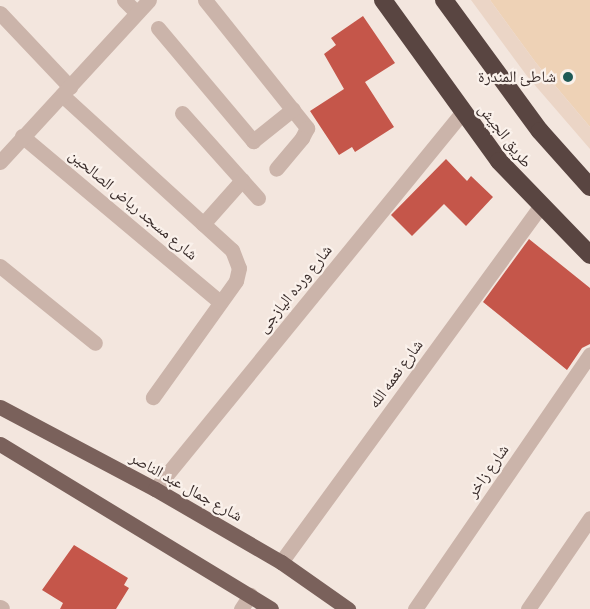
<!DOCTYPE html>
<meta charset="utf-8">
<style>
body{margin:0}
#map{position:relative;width:590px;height:609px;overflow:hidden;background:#f3e6de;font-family:"Source Sans 3","Noto Naskh Arabic",sans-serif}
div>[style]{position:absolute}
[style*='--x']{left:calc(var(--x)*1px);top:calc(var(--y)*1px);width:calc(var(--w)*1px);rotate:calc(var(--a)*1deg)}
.sand>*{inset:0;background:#eed2b6}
.plaza>*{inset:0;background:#ebd5c6}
.building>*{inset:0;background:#c5564a}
.street>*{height:15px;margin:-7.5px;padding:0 7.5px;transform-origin:7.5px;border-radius:7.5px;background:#cbb4aa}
.primary>*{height:15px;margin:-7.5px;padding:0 7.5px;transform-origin:7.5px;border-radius:7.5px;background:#7a615b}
.highway>*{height:18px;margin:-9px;padding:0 9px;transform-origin:9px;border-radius:9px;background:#594541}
.dots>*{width:16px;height:16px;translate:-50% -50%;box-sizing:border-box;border:3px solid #faf1eb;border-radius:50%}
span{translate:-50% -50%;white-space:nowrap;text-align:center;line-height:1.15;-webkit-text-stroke:4.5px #faf1eb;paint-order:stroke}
.poi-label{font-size:16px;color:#392c2a}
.right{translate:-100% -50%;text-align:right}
.street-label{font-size:16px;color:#392c2a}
</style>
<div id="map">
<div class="sand">
<div style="clip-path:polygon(490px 0,590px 0,590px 127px,536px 63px)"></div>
</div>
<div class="plaza">
<div style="clip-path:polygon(471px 0,490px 0,536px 63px,590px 127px,590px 149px,527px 76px)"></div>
</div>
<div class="building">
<div style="clip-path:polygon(363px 16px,395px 63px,365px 82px,394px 127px,355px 152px,352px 147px,339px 155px,310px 111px,344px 89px,324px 54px,336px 45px,331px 38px)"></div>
<div style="clip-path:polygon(446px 159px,467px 181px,471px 176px,493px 197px,466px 226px,444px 204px,412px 236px,391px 215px)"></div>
<div style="clip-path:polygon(529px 239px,590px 288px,590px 344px,582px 348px,567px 370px,483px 302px)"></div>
<div style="clip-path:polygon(74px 545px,128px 578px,124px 585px,129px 588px,116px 609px,60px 609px,63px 603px,42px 590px)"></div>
</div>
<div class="street">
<div style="--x:124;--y:0;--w:17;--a:45"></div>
<div style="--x:205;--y:0;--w:164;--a:51.4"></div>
<div style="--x:307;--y:128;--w:11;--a:117"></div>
<div style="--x:302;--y:138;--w:40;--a:130"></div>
<div style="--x:0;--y:13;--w:102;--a:46.6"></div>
<div style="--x:158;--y:28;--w:148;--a:49.9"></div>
<div style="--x:253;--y:141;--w:51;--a:-38.7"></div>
<div style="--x:62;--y:95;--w:230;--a:42.4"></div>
<div style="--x:232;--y:250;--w:19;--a:69"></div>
<div style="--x:239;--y:268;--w:13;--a:103"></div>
<div style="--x:236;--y:281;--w:143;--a:125.6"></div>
<div style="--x:182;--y:113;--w:114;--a:48.2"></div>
<div style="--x:22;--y:136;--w:258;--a:40"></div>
<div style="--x:0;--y:162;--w:220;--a:-47.4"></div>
<div style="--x:203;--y:224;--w:59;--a:-48.4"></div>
<div style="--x:0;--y:266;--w:122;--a:39"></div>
<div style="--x:155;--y:489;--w:485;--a:-50.8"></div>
<div style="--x:281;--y:562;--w:439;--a:-53.9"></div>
<div style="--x:0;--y:607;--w:2;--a:27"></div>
<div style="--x:241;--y:609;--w:17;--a:-57"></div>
<div style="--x:415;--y:609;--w:309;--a:-55.5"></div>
<div style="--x:528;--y:609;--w:110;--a:-55.7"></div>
</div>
<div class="primary">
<div style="--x:0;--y:407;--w:175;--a:27.9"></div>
<div style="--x:155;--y:489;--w:146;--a:30.1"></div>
<div style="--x:281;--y:562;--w:82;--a:35"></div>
<div style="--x:0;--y:444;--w:317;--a:31.3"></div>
</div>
<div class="highway">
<div style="--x:383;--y:0;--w:198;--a:54.2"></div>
<div style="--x:499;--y:161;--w:131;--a:45.9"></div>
<div style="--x:444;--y:0;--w:162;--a:53.8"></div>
<div style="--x:540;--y:131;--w:75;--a:48.2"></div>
</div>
<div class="dots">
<div style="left:568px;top:77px;background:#1f5a56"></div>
</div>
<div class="poi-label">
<span class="right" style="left:556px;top:77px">شاطئ المندرة</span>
</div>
<div class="street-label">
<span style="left:505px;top:136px;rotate:52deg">طريق الجيش</span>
<span style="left:133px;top:205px;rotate:40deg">شارع مسجد رياض الصالحين</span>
<span style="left:295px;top:289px;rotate:-51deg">شارع ورده اليازجى</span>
<span style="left:396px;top:374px;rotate:-54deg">شارع نعمه الله</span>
<span style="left:488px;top:471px;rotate:-55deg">شارع زاخر</span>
<span style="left:186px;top:487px;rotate:29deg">شارع جمال عبد الناصر</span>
</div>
</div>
